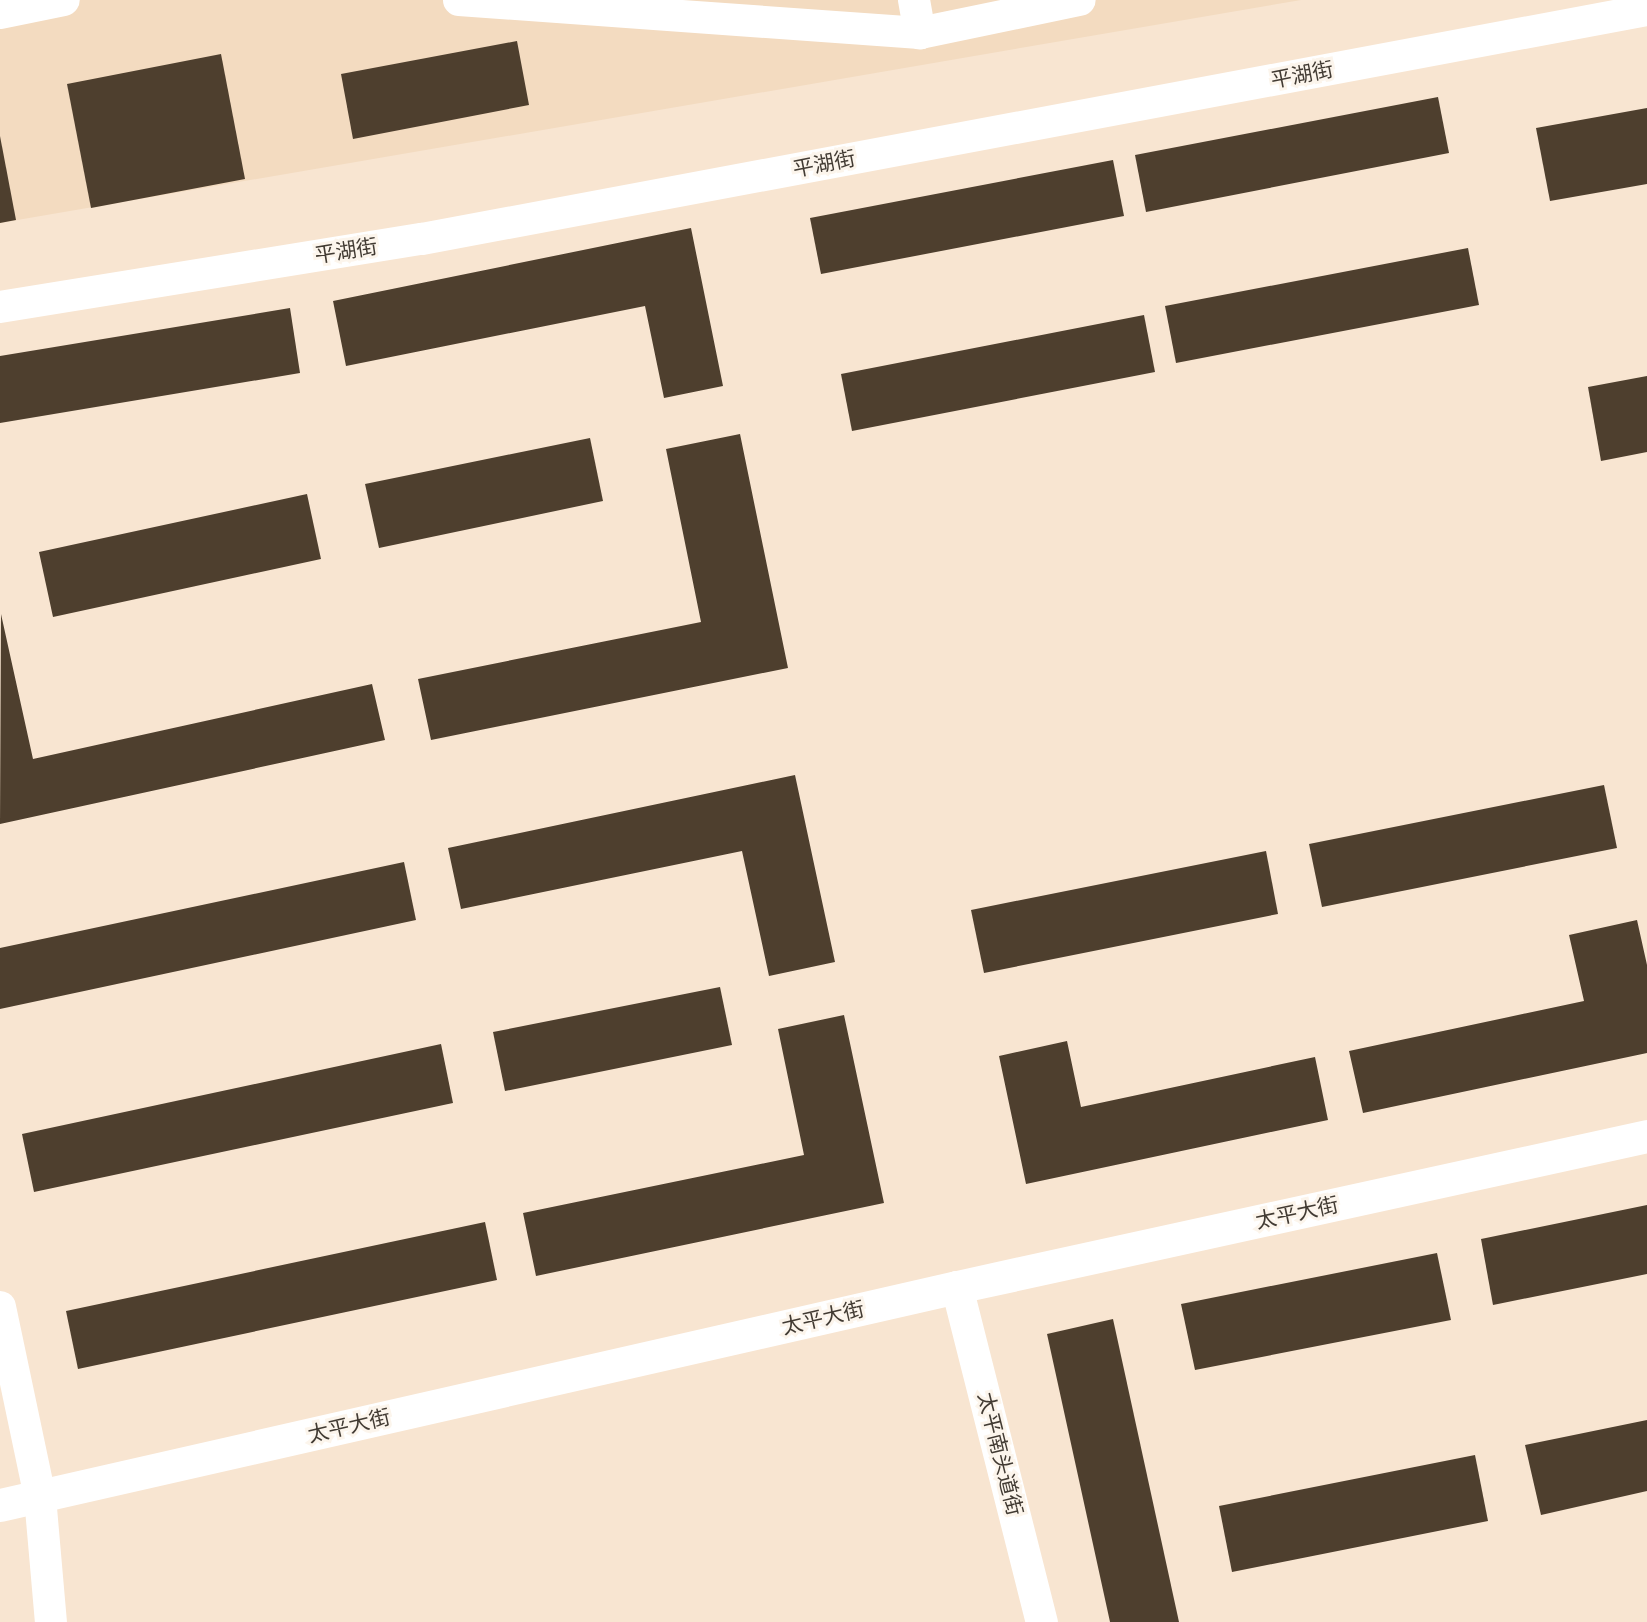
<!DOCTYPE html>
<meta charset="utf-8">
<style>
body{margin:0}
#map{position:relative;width:1647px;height:1622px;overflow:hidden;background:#f8e5d1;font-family:"Roboto Condensed","Noto Sans SC",sans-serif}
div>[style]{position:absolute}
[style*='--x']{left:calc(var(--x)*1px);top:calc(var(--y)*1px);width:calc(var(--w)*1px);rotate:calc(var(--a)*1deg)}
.built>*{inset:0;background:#f3dbc0}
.building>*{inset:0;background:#4e3f2e}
.minor>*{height:32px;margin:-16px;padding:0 16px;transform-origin:16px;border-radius:16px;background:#fff}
.major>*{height:33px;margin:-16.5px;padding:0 16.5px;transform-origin:16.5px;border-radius:16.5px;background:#fff}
span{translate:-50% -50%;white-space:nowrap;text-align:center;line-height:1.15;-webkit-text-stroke:6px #fcf5ec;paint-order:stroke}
.street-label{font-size:21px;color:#423b33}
</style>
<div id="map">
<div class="built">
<div style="clip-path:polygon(0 0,1301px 0,0 223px)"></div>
</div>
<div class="building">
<div style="clip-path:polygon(517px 41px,529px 105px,353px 139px,341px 74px)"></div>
<div style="clip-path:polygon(221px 54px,245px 179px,91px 208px,67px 84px)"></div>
<div style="clip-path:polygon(1438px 97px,1449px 153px,1146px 212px,1135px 155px)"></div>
<div style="clip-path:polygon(1647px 108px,1647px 184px,1550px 201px,1536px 128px)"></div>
<div style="clip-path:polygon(0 136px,16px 220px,0 223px)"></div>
<div style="clip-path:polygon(1113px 160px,1124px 216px,821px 274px,810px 218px)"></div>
<div style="clip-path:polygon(691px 228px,723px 386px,664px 398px,645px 306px,346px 366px,333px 301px)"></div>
<div style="clip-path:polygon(1468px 248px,1479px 305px,1176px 363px,1165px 306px)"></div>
<div style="clip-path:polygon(290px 308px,300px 373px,0 423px,0 356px)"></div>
<div style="clip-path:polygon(1144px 315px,1155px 372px,852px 431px,841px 374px)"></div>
<div style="clip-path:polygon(1647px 376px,1647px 452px,1601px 461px,1588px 387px)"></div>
<div style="clip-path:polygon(740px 434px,788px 668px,431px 740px,418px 679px,701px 622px,666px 449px)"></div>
<div style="clip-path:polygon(590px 438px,603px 501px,379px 548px,365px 484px)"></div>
<div style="clip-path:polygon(307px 494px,321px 559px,53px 617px,39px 552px)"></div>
<div style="clip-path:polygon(1px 614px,33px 759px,372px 684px,385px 740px,0 824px)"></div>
<div style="clip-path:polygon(795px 775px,835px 962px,769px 976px,742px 851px,461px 909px,448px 848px)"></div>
<div style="clip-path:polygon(1604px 785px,1617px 848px,1322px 907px,1309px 844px)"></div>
<div style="clip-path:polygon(1266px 851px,1278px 914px,984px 973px,971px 910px)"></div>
<div style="clip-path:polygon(404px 862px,416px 920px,0 1009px,0 948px)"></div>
<div style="clip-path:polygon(1637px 920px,1647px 965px,1647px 1053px,1363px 1113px,1349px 1051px,1584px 1001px,1569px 935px)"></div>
<div style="clip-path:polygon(720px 987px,732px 1045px,505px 1091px,493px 1032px)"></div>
<div style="clip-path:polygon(844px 1015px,884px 1203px,536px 1276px,523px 1213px,804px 1155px,778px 1029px)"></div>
<div style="clip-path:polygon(1067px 1041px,1081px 1107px,1315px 1057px,1328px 1120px,1026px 1184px,999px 1056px)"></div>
<div style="clip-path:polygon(441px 1044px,453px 1103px,34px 1192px,22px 1134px)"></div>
<div style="clip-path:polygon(1647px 1205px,1647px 1274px,1493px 1305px,1481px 1239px)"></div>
<div style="clip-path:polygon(485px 1222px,497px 1280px,78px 1369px,66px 1311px)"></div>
<div style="clip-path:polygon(1437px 1253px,1451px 1320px,1195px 1370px,1181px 1304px)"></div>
<div style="clip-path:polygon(1113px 1319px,1179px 1622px,1110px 1622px,1047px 1334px)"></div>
<div style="clip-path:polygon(1647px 1420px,1647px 1491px,1541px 1515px,1525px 1445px)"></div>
<div style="clip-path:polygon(1475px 1455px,1488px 1521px,1232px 1572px,1219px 1506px)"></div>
</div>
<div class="minor">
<div style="--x:459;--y:0;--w:462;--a:4.1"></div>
<div style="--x:920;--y:33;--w:163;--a:-11.7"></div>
<div style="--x:914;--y:0;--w:34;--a:80"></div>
<div style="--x:0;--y:13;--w:65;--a:-11.5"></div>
<div style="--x:0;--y:307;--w:427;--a:-9.2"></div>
<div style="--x:422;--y:239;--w:1246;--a:-10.59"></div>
<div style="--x:957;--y:1287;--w:346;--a:75.8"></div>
<div style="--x:0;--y:1307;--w:194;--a:78.1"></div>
<div style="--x:40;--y:1497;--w:125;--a:85"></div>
</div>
<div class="major">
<div style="--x:0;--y:1505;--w:982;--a:-12.83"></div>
<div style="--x:957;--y:1287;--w:706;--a:-12.34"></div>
</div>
<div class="street-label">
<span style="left:1302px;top:75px;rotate:-11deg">平湖街</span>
<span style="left:824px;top:164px;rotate:-11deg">平湖街</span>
<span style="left:346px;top:251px;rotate:-9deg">平湖街</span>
<span style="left:1297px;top:1213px;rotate:-12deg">太平大街</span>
<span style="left:823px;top:1318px;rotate:-13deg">太平大街</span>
<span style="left:349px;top:1426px;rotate:-13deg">太平大街</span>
<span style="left:1000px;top:1454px;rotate:76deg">太平南头道街</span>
</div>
</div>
